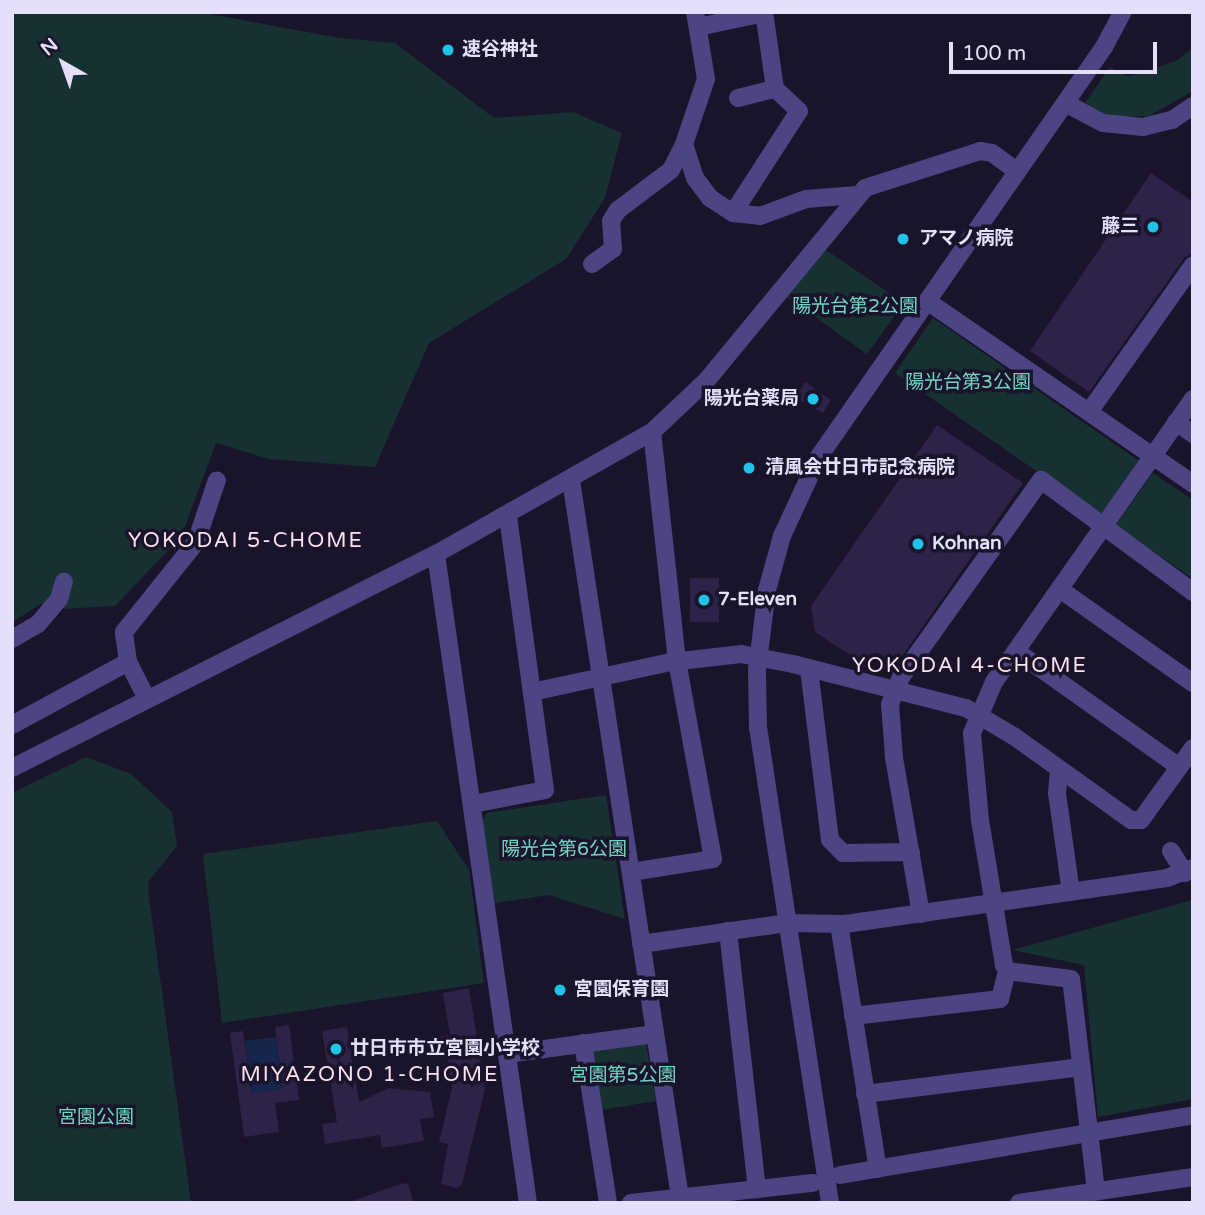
<!DOCTYPE html>
<meta charset="utf-8">
<style>
body{margin:0}
#map{position:relative;width:1205px;height:1215px;overflow:hidden;background:#191429;font-family:"Varela Round","Noto Sans JP",sans-serif}
div>[style]{position:absolute}
[style*='--x']{left:calc(var(--x)*1px);top:calc(var(--y)*1px);width:calc(var(--w)*1px);rotate:calc(var(--a)*1deg)}
.green>*{inset:0;background:#173132}
.water>*{inset:0;background:#15254b}
.building>*{inset:0;background:#2d2248}
.minor>*{height:18px;margin:-9px;padding:0 9px;transform-origin:9px;border-radius:9px;background:#4c4483}
.dots>*{width:19px;height:19px;translate:-50% -50%;box-sizing:border-box;border:4px solid #191429;border-radius:50%}
span{translate:-50% -50%;white-space:nowrap;text-align:center;line-height:1.15;-webkit-text-stroke:7px #191429;paint-order:stroke}
.poi-label{font-size:19px;color:#e5dffc;font-weight:700}
.left{translate:0 -50%;text-align:left}
.right{translate:-100% -50%;text-align:right}
.park-label{font-size:19px;color:#71d5c5}
.neighbourhood-label{font-size:21px;color:#fce1f0;letter-spacing:2px}
.frame{position:absolute;inset:0;border:14px solid #e5dffc;pointer-events:none}
.north{position:absolute;left:28px;top:28px;width:70px;height:70px;-webkit-text-stroke:5px #191429;paint-order:stroke;rotate:320deg;font-size:19px;font-weight:700;line-height:28px;text-align:center;color:#e5dffc}
.north::after{content:'';display:block;margin:auto;width:24px;height:32px;background:#e5dffc;clip-path:polygon(50% 0,100% 100%,50% 72%,0 100%)}
.scale{position:absolute;left:949px;top:42px;width:208px;height:32px;box-sizing:border-box;border:4px solid #e5dffc;border-top:0;padding-left:9px;font-size:21px;line-height:24px;white-space:nowrap;color:#e5dffc;-webkit-text-stroke:5px #191429;paint-order:stroke}
</style>
<div id="map">
<div class="green">
<div style="clip-path:polygon(12px 12px,199px 12px,340px 38px,395px 43px,494px 118px,573px 112px,622px 133px,605px 198px,566px 259px,429px 343px,375px 467px,269px 459px,216px 443px,181px 537px,115px 606px,60px 609px,41px 604px,12px 622px)"></div>
<div style="clip-path:polygon(1193px 48px,1193px 91px,1149px 116px,1110px 116px,1085px 103px,1110px 67px,1127px 76px,1137px 74px,1176px 61px)"></div>
<div style="clip-path:polygon(823px 248px,904px 303px,867px 354px,786px 296px)"></div>
<div style="clip-path:polygon(933px 318px,1139px 461px,1101px 516px,895px 373px)"></div>
<div style="clip-path:polygon(1153px 473px,1193px 500px,1193px 579px,1116px 525px)"></div>
<div style="clip-path:polygon(86px 757px,131px 774px,172px 812px,177px 846px,149px 881px,148px 890px,191px 1203px,12px 1203px,12px 793px)"></div>
<div style="clip-path:polygon(606px 795px,625px 919px,549px 895px,495px 903px,481px 822px,487px 813px)"></div>
<div style="clip-path:polygon(437px 821px,469px 870px,484px 983px,222px 1023px,203px 854px)"></div>
<div style="clip-path:polygon(1193px 900px,1193px 1099px,1098px 1117px,1084px 965px,1012px 950px)"></div>
<div style="clip-path:polygon(646px 1043px,656px 1101px,601px 1110px,591px 1052px)"></div>
</div>
<div class="water">
<div style="clip-path:polygon(276px 1037px,283px 1089px,252px 1093px,245px 1041px)"></div>
</div>
<div class="building">
<div style="clip-path:polygon(1151px 173px,1193px 202px,1193px 252px,1184px 258px,1089px 392px,1030px 351px)"></div>
<div style="clip-path:polygon(805px 382px,831px 400px,823px 413px,795px 398px)"></div>
<div style="clip-path:polygon(937px 425px,1023px 483px,896px 665px,877px 652px,871px 658px,850px 655px,815px 632px,811px 606px)"></div>
<div style="clip-path:polygon(690px 578px,719px 578px,719px 622px,690px 622px)"></div>
<div style="clip-path:polygon(469px 988px,485px 1089px,462px 1184px,457px 1188px,441px 1184px,448px 1144px,439px 1142px,452px 1088px,446px 1050px,437px 1052px,435px 1037px,450px 1035px,443px 993px)"></div>
<div style="clip-path:polygon(289px 1025px,299px 1100px,275px 1103px,279px 1132px,244px 1137px,230px 1033px,243px 1031px,252px 1093px,283px 1089px,275px 1027px)"></div>
<div style="clip-path:polygon(347px 1027px,359px 1102px,389px 1088px,430px 1092px,434px 1117px,420px 1119px,424px 1141px,382px 1148px,380px 1135px,325px 1144px,322px 1124px,337px 1122px,322px 1031px)"></div>
<div style="clip-path:polygon(403px 1183px,408px 1184px,414px 1203px,347px 1203px)"></div>
</div>
<div class="minor">
<div style="--x:698;--y:27;--w:67;--a:-12"></div>
<div style="--x:738;--y:98;--w:38;--a:-14"></div>
<div style="--x:1065;--y:103;--w:43;--a:27.8"></div>
<div style="--x:1103;--y:123;--w:40;--a:5.7"></div>
<div style="--x:1143;--y:127;--w:30;--a:-14"></div>
<div style="--x:1172;--y:120;--w:25;--a:-34"></div>
<div style="--x:684;--y:144;--w:36;--a:72"></div>
<div style="--x:695;--y:178;--w:25;--a:53"></div>
<div style="--x:710;--y:198;--w:27;--a:33"></div>
<div style="--x:733;--y:213;--w:27;--a:6"></div>
<div style="--x:760;--y:216;--w:49;--a:-20.3"></div>
<div style="--x:806;--y:199;--w:51;--a:-4.5"></div>
<div style="--x:733;--y:213;--w:121;--a:-57.1"></div>
<div style="--x:799;--y:111;--w:33;--a:-137"></div>
<div style="--x:775;--y:89;--w:78;--a:-98.1"></div>
<div style="--x:592;--y:264;--w:26;--a:-36"></div>
<div style="--x:613;--y:249;--w:28;--a:-94"></div>
<div style="--x:611;--y:221;--w:13;--a:-58"></div>
<div style="--x:618;--y:210;--w:66;--a:-37"></div>
<div style="--x:671;--y:170;--w:29;--a:-63"></div>
<div style="--x:684;--y:144;--w:69;--a:-71.3"></div>
<div style="--x:706;--y:79;--w:68;--a:-99.3"></div>
<div style="--x:927;--y:301;--w:323;--a:34.5"></div>
<div style="--x:1089;--y:412;--w:180;--a:-54.7"></div>
<div style="--x:1176;--y:422;--w:21;--a:35"></div>
<div style="--x:571;--y:480;--w:725;--a:81.36"></div>
<div style="--x:436;--y:554;--w:655;--a:81.93"></div>
<div style="--x:1061;--y:590;--w:161;--a:35.2"></div>
<div style="--x:12;--y:639;--w:30;--a:-30"></div>
<div style="--x:38;--y:624;--w:33;--a:-50"></div>
<div style="--x:59;--y:599;--w:18;--a:-74"></div>
<div style="--x:1016;--y:651;--w:200;--a:35.4"></div>
<div style="--x:809;--y:669;--w:172;--a:83"></div>
<div style="--x:830;--y:840;--w:18;--a:45"></div>
<div style="--x:843;--y:853;--w:68;--a:-0.8"></div>
<div style="--x:532;--y:692;--w:142;--a:-12.2"></div>
<div style="--x:671;--y:662;--w:70;--a:-6.5"></div>
<div style="--x:741;--y:654;--w:53;--a:10.9"></div>
<div style="--x:793;--y:664;--w:179;--a:14.3"></div>
<div style="--x:966;--y:708;--w:57;--a:30.6"></div>
<div style="--x:1015;--y:737;--w:143;--a:35.6"></div>
<div style="--x:1131;--y:820;--w:10;--a:0"></div>
<div style="--x:1141;--y:820;--w:89;--a:-54.2"></div>
<div style="--x:146;--y:697;--w:39;--a:-117"></div>
<div style="--x:128;--y:662;--w:30;--a:-98"></div>
<div style="--x:124;--y:632;--w:115;--a:-51.3"></div>
<div style="--x:196;--y:542;--w:65;--a:-71.3"></div>
<div style="--x:12;--y:725;--w:132;--a:-28.5"></div>
<div style="--x:12;--y:768;--w:475;--a:-26.8"></div>
<div style="--x:436;--y:554;--w:248;--a:-29.5"></div>
<div style="--x:652;--y:432;--w:76;--a:-43.4"></div>
<div style="--x:707;--y:380;--w:249;--a:-50.5"></div>
<div style="--x:865;--y:188;--w:121;--a:-17.8"></div>
<div style="--x:980;--y:151;--w:12;--a:9"></div>
<div style="--x:992;--y:153;--w:31;--a:36"></div>
<div style="--x:1059;--y:770;--w:23;--a:95"></div>
<div style="--x:1057;--y:793;--w:100;--a:82"></div>
<div style="--x:473;--y:804;--w:73;--a:-11"></div>
<div style="--x:545;--y:790;--w:277;--a:-97.7"></div>
<div style="--x:1171;--y:851;--w:26;--a:58"></div>
<div style="--x:631;--y:872;--w:83;--a:-9"></div>
<div style="--x:713;--y:859;--w:201;--a:-100.3"></div>
<div style="--x:677;--y:661;--w:230;--a:-96.2"></div>
<div style="--x:921;--y:914;--w:159;--a:-99.8"></div>
<div style="--x:894;--y:757;--w:53;--a:-94.3"></div>
<div style="--x:890;--y:704;--w:29;--a:-68"></div>
<div style="--x:901;--y:677;--w:242;--a:-54.6"></div>
<div style="--x:1041;--y:480;--w:189;--a:36.4"></div>
<div style="--x:839;--y:924;--w:248;--a:81"></div>
<div style="--x:728;--y:931;--w:260;--a:83.6"></div>
<div style="--x:641;--y:944;--w:147;--a:-8.2"></div>
<div style="--x:786;--y:923;--w:59;--a:1"></div>
<div style="--x:845;--y:924;--w:325;--a:-8.1"></div>
<div style="--x:1167;--y:878;--w:28;--a:-21"></div>
<div style="--x:853;--y:1016;--w:148;--a:-6.6"></div>
<div style="--x:1000;--y:999;--w:29;--a:-76"></div>
<div style="--x:583;--y:1043;--w:162;--a:81.1"></div>
<div style="--x:507;--y:1054;--w:149;--a:-7.7"></div>
<div style="--x:865;--y:1094;--w:218;--a:-7.1"></div>
<div style="--x:840;--y:1175;--w:358;--a:-9.6"></div>
<div style="--x:1096;--y:1191;--w:213;--a:-96.7"></div>
<div style="--x:1071;--y:979;--w:64;--a:-172.9"></div>
<div style="--x:1007;--y:971;--w:7;--a:-117"></div>
<div style="--x:1004;--y:965;--w:147;--a:-99.4"></div>
<div style="--x:980;--y:820;--w:87;--a:-95.3"></div>
<div style="--x:972;--y:733;--w:56;--a:-66.7"></div>
<div style="--x:994;--y:682;--w:346;--a:-54.9"></div>
<div style="--x:631;--y:1203;--w:183;--a:-6.3"></div>
<div style="--x:830;--y:1203;--w:479;--a:-98.6"></div>
<div style="--x:758;--y:729;--w:59;--a:-91"></div>
<div style="--x:757;--y:670;--w:81;--a:-82.9"></div>
<div style="--x:767;--y:590;--w:56;--a:-74.5"></div>
<div style="--x:782;--y:536;--w:86;--a:-65.2"></div>
<div style="--x:818;--y:458;--w:501;--a:-55.17"></div>
<div style="--x:1104;--y:47;--w:40;--a:-62"></div>
<div style="--x:1019;--y:1203;--w:176;--a:-8.5"></div>
</div>
<div class="dots">
<div style="left:448px;top:50px;background:#20c2e7"></div>
<div style="left:1153px;top:227px;background:#20c2e7"></div>
<div style="left:903px;top:239px;background:#20c2e7"></div>
<div style="left:813px;top:399px;background:#20c2e7"></div>
<div style="left:749px;top:468px;background:#20c2e7"></div>
<div style="left:918px;top:544px;background:#20c2e7"></div>
<div style="left:704px;top:600px;background:#20c2e7"></div>
<div style="left:560px;top:990px;background:#20c2e7"></div>
<div style="left:336px;top:1049px;background:#20c2e7"></div>
</div>
<div class="poi-label">
<span class="left" style="left:462px;top:50px">速谷神社</span>
<span class="right" style="left:1139px;top:227px">藤三</span>
<span class="left" style="left:919px;top:239px">アマノ病院</span>
<span class="right" style="left:799px;top:399px">陽光台薬局</span>
<span class="left" style="left:765px;top:468px">清風会廿日市記念病院</span>
<span class="left" style="left:932px;top:544px">Kohnan</span>
<span class="left" style="left:718px;top:600px">7-Eleven</span>
<span class="left" style="left:574px;top:990px">宮園保育園</span>
<span class="left" style="left:350px;top:1049px">廿日市市立宮園小学校</span>
</div>
<div class="park-label">
<span style="left:855px;top:307px">陽光台第2公園</span>
<span style="left:968px;top:383px">陽光台第3公園</span>
<span style="left:564px;top:850px">陽光台第6公園</span>
<span style="left:623px;top:1076px">宮園第5公園</span>
<span style="left:96px;top:1118px">宮園公園</span>
</div>
<div class="neighbourhood-label">
<span style="left:246px;top:541px">YOKODAI 5-CHOME</span>
<span style="left:970px;top:666px">YOKODAI 4-CHOME</span>
<span style="left:370px;top:1075px">MIYAZONO 1-CHOME</span>
</div>
<div class="frame"></div>
<div class="north">N</div>
<div class="scale">100 m</div>
</div>
